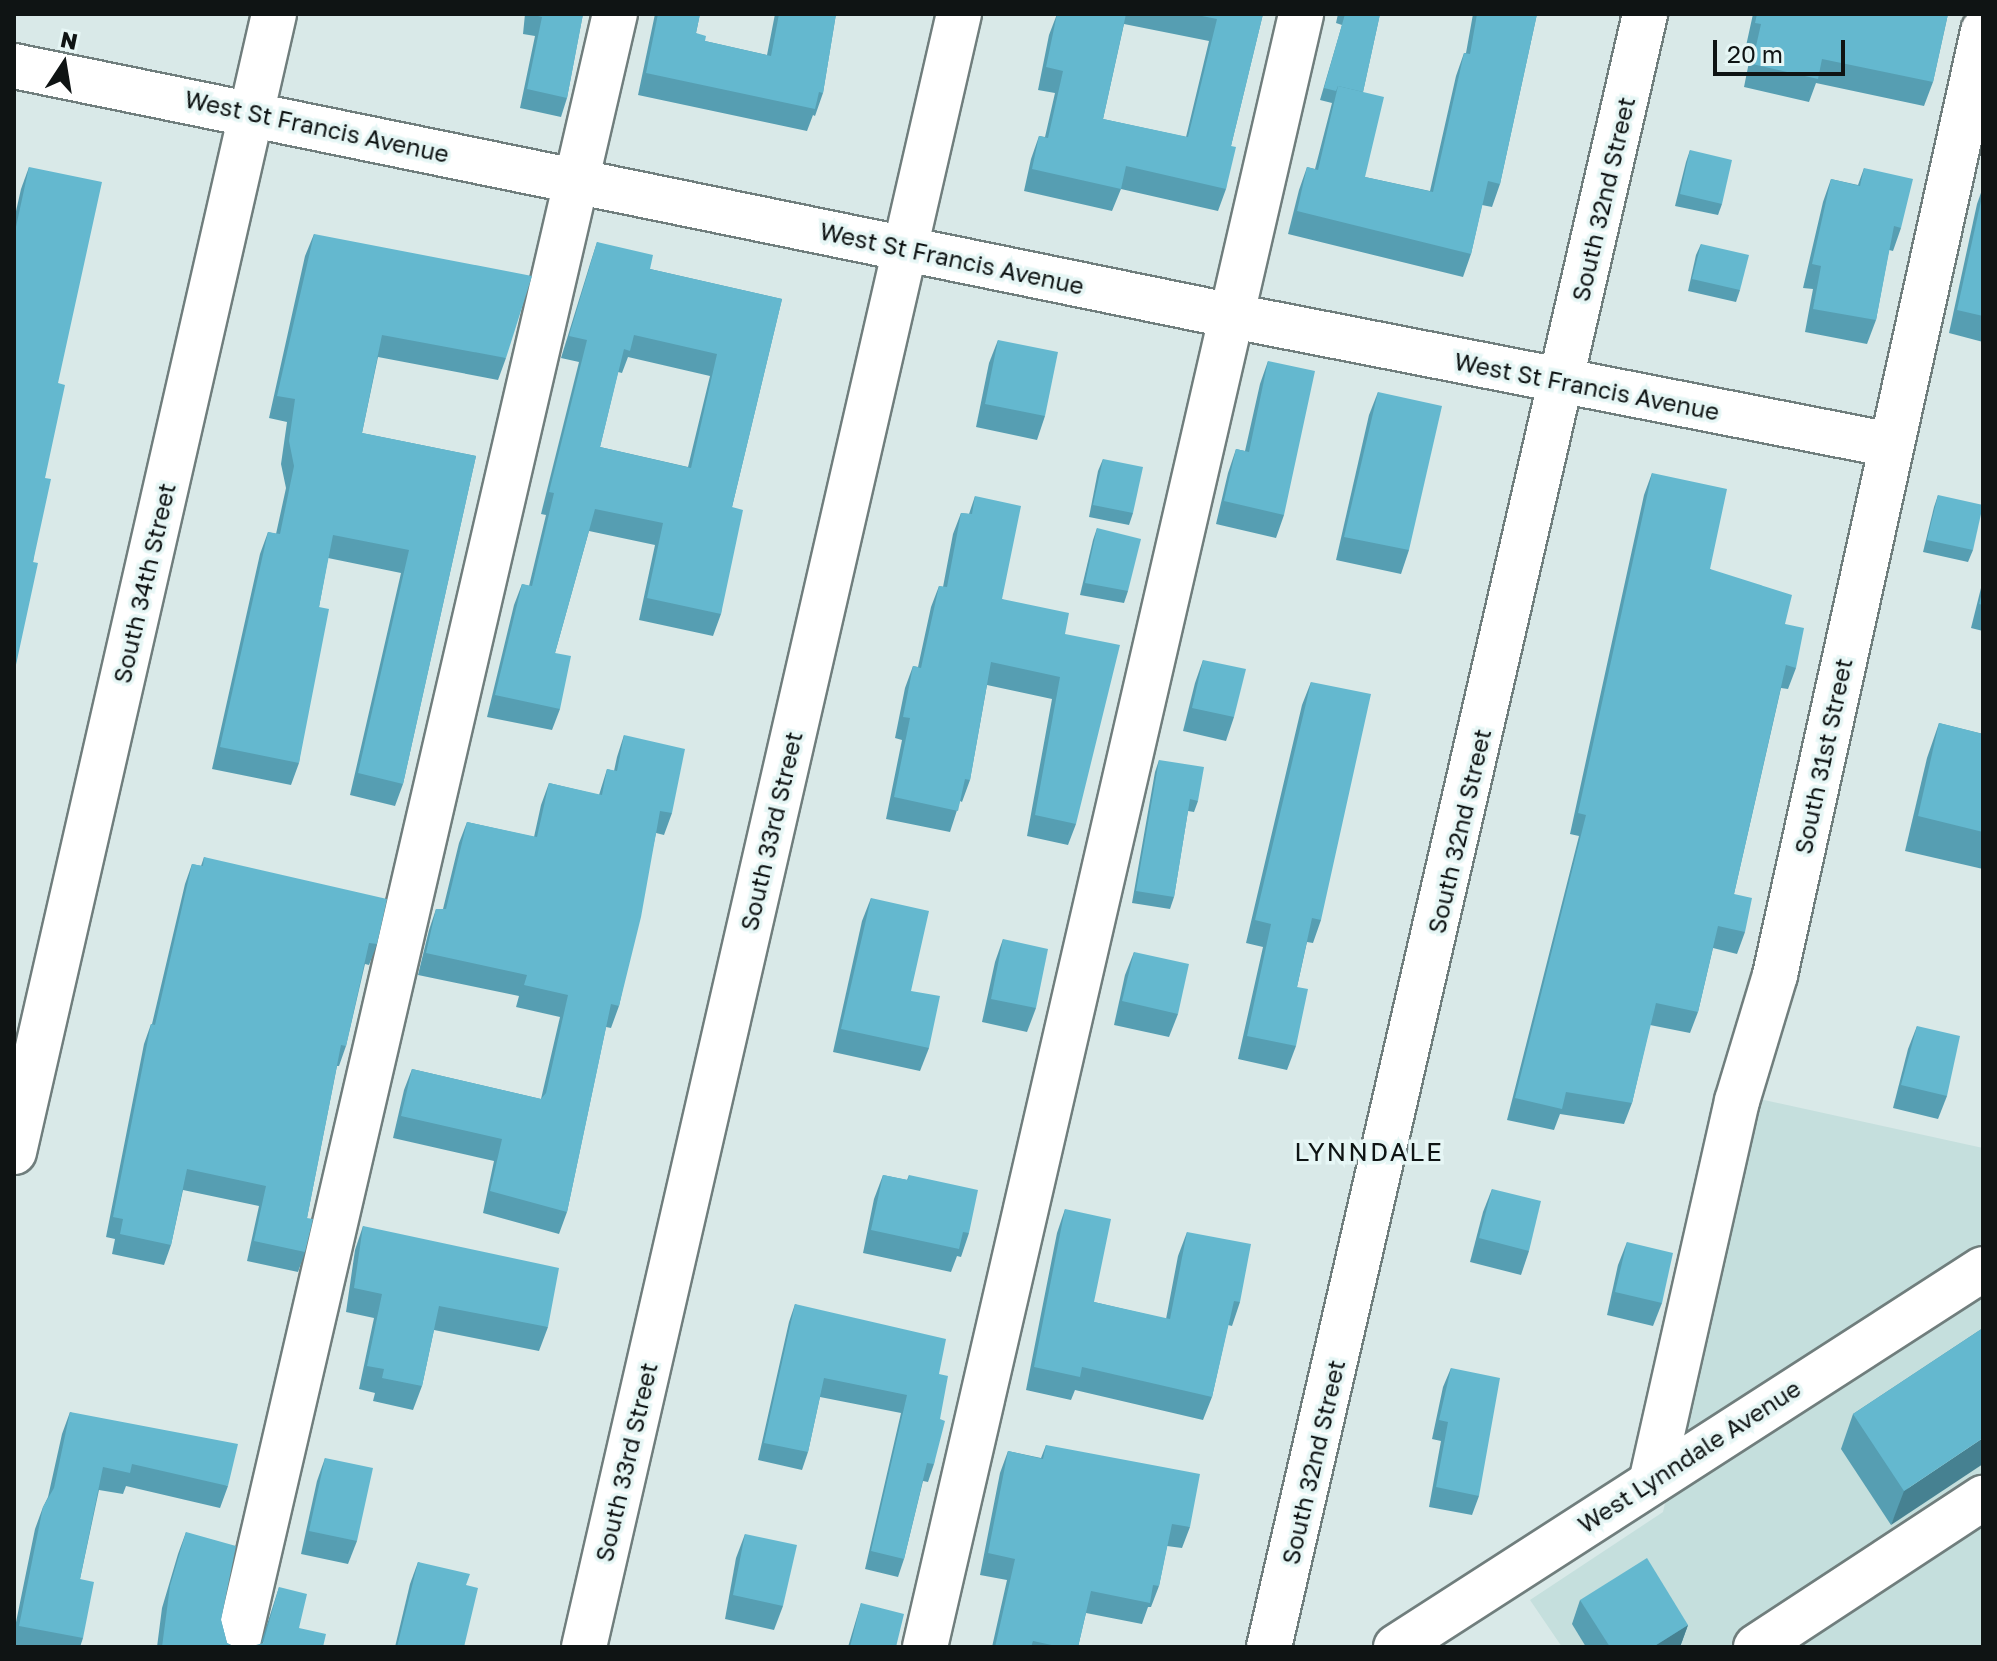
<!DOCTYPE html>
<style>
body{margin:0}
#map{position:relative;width:1997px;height:1661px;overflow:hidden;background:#d9e9e8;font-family:"Golos Text",sans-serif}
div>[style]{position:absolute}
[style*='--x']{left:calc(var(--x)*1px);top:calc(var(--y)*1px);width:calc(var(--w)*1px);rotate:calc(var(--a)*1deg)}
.built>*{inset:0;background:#c5dfdd}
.roads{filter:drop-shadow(2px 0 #707e7d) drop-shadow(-2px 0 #707e7d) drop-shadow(0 2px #707e7d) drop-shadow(0 -2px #707e7d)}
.minor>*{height:44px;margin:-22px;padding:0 22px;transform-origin:22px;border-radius:22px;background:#fff}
.wall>*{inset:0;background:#569eb2}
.shaded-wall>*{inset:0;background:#468191}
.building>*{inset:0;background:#64b8cf}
span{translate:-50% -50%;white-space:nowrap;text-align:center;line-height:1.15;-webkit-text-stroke:7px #e6f6f5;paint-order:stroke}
.street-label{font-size:24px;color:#0f1414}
.neighbourhood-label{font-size:26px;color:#0f1414;letter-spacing:2px}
.frame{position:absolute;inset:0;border:16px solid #0f1414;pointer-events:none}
.north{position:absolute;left:24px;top:24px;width:80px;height:80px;-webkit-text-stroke:6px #e6f6f5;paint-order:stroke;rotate:12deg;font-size:22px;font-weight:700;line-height:32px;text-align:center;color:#0f1414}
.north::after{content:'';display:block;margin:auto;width:28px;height:36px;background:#0f1414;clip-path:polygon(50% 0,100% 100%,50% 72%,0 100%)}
.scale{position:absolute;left:1713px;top:40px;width:132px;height:36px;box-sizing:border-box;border:4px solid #0f1414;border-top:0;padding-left:10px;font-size:24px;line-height:28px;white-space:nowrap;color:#0f1414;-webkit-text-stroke:6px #e6f6f5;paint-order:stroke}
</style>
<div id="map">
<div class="built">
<div style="clip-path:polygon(1755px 1098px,1983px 1148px,1983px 1647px,1562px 1647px,1530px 1600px,1663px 1512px)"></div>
</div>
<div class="roads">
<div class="minor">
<div style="--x:14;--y:66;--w:1244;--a:11.59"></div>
<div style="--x:1233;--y:316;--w:671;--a:11.09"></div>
<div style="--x:14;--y:1152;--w:1167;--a:-77.13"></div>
<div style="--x:1652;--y:1478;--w:386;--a:-77.3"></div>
<div style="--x:1737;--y:1101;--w:132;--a:-73.2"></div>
<div style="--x:1775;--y:975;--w:967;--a:-77.57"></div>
<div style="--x:237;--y:1647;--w:1676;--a:-76.97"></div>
<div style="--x:584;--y:1647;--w:1676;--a:-77.07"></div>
<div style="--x:925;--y:1647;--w:1676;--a:-77.03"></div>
<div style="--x:1269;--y:1647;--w:1676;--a:-77.03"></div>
<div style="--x:1396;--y:1647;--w:698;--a:-32.78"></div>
<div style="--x:1756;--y:1647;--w:272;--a:-33.3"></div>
</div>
</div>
<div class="wall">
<div style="clip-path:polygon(525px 14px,583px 14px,567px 98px,561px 117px,520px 108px,535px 36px,523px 34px)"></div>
<div style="clip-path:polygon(655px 14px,700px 14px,696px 33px,705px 41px,767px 55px,775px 14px,836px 14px,823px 93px,815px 116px,813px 115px,807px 131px,638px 95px)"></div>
<div style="clip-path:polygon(evenodd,1057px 14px,1072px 16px,1073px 14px,1263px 14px,1231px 146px,1226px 189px,1218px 211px,1121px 189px,1112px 211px,1024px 191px,1031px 159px,1039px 136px,1045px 137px,1055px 93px,1038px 90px,1049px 35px,1057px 14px,1124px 24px,1209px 41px,1186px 137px,1103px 119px,1124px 24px)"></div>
<div style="clip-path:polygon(1338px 14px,1380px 14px,1363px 92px,1365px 177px,1430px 191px,1456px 76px,1464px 53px,1466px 53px,1473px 14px,1537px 14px,1500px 184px,1492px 207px,1482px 205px,1471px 254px,1463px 277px,1288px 234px,1299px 190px,1307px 167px,1315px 169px,1332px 103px,1320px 100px,1342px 25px,1336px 23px)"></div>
<div style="clip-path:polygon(1753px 14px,1948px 14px,1933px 82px,1924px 106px,1816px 83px,1809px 102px,1744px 87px,1752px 47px,1746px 46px)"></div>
<div style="clip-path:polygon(1690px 150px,1722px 204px,1718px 215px,1675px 206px,1686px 162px)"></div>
<div style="clip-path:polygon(29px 167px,58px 383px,33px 562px,14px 674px,14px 220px,21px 189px)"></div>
<div style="clip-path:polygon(1864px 168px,1901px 228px,1893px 251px,1889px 250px,1876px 320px,1867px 344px,1805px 332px,1813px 289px,1803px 288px,1823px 202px,1831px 179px,1858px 185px)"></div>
<div style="clip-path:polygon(1983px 187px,1983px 342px,1949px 333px,1977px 204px)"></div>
<div style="clip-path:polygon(314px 234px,506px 358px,498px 380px,378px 357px,362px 433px,476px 456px,403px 784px,395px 806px,350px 795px,401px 573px,328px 558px,319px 607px,299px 763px,291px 785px,212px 769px,260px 554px,268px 532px,276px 534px,286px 488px,281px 464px,287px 422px,269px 418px,305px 256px)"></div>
<div style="clip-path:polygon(evenodd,597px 242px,650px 269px,782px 299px,732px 507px,721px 614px,713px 636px,639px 620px,655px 545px,589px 531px,555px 653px,560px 709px,552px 730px,487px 717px,514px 605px,522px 584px,529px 586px,546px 515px,541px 514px,579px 362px,561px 358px,590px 264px,597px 242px,628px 357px,710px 376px,688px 467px,600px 447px,618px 372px,622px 373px,628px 357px)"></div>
<div style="clip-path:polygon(1701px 244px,1740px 290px,1736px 302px,1688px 291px,1696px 255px)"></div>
<div style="clip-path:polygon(998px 340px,1045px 416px,1037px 440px,976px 427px,989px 363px)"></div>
<div style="clip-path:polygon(1268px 361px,1284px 515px,1276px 538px,1216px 524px,1228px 473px,1236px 449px,1245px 451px,1260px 384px)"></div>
<div style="clip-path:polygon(1378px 392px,1409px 550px,1401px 574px,1336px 560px,1369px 415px)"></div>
<div style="clip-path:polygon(1103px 459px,1133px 513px,1129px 525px,1089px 517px,1098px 471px)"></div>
<div style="clip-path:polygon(1652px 473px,1710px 569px,1785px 624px,1796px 668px,1788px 689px,1781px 688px,1734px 894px,1745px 932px,1737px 954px,1713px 948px,1698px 1012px,1690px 1033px,1650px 1025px,1632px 1103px,1624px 1124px,1560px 1114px,1554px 1130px,1507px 1120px,1579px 836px,1570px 834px,1644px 495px)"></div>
<div style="clip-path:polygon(1938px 495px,1973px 550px,1968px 562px,1923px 552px,1934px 507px)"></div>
<div style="clip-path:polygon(975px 496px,1002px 599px,1065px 634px,1076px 824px,1068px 845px,1027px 836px,1052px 699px,987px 685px,970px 780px,962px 802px,960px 801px,950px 832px,886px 819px,902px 740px,895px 738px,905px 688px,913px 666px,918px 667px,931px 607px,939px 586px,943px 587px,953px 534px,961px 513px,969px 514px)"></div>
<div style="clip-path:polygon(1097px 528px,1128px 591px,1124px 603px,1080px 595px,1093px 540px)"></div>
<div style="clip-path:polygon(1983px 580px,1983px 631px,1971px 628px)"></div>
<div style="clip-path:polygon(1203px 660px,1234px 717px,1226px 741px,1183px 731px,1195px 683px)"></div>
<div style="clip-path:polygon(1311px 682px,1321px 920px,1313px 943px,1307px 942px,1297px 987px,1296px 1046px,1287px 1070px,1238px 1059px,1263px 947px,1246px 943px,1302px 705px)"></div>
<div style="clip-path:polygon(1939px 723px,1983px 734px,1983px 869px,1905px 851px,1927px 758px)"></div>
<div style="clip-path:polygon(624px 735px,672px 813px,664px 835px,656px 833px,619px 1006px,611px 1028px,606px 1027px,567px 1212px,559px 1234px,483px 1213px,494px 1161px,393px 1138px,404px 1090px,412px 1069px,541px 1099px,560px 1017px,516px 1007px,519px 996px,418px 975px,429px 930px,436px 909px,443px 909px,459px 843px,467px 822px,534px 837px,541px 805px,549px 783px,599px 795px,607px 769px,614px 771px,617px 757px)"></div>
<div style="clip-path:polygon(1159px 760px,1198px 801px,1194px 812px,1188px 811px,1174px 897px,1170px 909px,1132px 903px,1155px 772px)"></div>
<div style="clip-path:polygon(204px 857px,377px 944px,369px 965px,365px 964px,346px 1046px,339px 1066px,337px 1066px,307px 1218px,305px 1252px,298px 1272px,247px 1261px,259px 1206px,183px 1190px,171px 1245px,164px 1265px,112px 1254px,115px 1239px,106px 1237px,144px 1044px,151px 1024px,152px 1024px,185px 884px,192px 864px,201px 866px)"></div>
<div style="clip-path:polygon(871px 898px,911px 991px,929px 1048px,920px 1071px,833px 1052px,862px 921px)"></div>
<div style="clip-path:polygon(1003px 939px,1036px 1008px,1027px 1032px,982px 1022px,995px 962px)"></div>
<div style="clip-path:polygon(1134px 952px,1178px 1014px,1169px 1037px,1114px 1025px,1125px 975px)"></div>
<div style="clip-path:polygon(1917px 1026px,1947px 1096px,1938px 1119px,1893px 1108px,1908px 1049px)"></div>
<div style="clip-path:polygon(883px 1175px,907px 1180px,909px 1175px,969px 1233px,961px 1257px,957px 1256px,951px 1272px,863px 1253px,874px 1199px)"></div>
<div style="clip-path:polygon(1492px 1189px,1529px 1251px,1521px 1275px,1470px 1262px,1483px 1212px)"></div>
<div style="clip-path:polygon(1065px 1209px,1094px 1302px,1166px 1319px,1178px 1256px,1187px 1232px,1240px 1302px,1232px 1326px,1228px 1325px,1212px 1397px,1203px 1420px,1075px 1390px,1071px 1400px,1026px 1390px,1057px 1233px)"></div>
<div style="clip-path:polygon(363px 1226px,548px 1327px,539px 1351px,434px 1330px,422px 1386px,413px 1410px,373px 1401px,375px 1393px,359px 1389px,374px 1318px,346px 1312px,355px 1250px)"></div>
<div style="clip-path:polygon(1627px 1242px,1662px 1303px,1653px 1326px,1607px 1315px,1618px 1265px)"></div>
<div style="clip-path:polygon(795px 1304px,939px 1374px,940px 1419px,934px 1464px,928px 1482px,923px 1481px,904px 1559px,898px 1577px,865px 1569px,901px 1413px,820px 1397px,808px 1452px,802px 1470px,758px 1460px,789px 1322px)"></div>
<div style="clip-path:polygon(1983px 1328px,1891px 1525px,1841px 1449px,1853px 1414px)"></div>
<div style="clip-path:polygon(1451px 1368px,1479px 1496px,1472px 1515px,1429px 1507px,1441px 1441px,1432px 1439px,1443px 1387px)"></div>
<div style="clip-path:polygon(70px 1412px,228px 1486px,220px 1508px,126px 1486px,123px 1494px,99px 1490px,80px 1579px,83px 1638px,80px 1647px,14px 1647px,14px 1632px,35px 1529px,43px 1507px,48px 1497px,62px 1434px)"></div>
<div style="clip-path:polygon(1046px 1445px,1190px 1527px,1182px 1548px,1167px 1546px,1159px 1586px,1151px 1607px,1148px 1607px,1142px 1624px,1086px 1613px,1078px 1647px,992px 1647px,1007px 1580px,980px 1575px,1000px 1473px,1008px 1451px,1041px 1458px)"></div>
<div style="clip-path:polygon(325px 1458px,357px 1541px,348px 1564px,301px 1554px,317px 1481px)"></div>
<div style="clip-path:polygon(186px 1532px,221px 1620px,227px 1643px,235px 1647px,157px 1647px,162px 1608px,178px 1554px)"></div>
<div style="clip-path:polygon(745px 1534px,783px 1606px,774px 1630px,725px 1619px,736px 1558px)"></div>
<div style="clip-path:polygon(418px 1562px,466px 1585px,464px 1647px,395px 1647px,410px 1584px)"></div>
<div style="clip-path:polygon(279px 1587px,299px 1628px,261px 1643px,272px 1609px)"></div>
<div style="clip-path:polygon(1580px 1600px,1688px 1625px,1680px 1647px,1586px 1647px,1572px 1624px)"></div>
<div style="clip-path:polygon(861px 1603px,896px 1647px,848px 1647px)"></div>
</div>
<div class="shaded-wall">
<div style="clip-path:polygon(1983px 1438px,1983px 1464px,1891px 1525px,1904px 1491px)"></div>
<div style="clip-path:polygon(1688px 1625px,1680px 1647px,1653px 1647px)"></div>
</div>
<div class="building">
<div style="clip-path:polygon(530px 14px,583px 14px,567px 98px,527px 89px,542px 17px)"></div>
<div style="clip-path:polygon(658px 14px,700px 14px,696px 33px,706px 36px,705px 41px,771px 56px,779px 14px,836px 14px,823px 93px,819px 92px,815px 109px,646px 73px)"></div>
<div style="clip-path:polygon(1057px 14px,1076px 16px,1076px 14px,1126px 14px,1103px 119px,1188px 137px,1217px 19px,1192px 14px,1263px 14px,1231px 146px,1236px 147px,1226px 189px,1126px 166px,1121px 189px,1032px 169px,1039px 136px,1048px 138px,1063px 71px,1046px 67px)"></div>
<div style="clip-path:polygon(1345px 14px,1380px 14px,1363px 92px,1338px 86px,1336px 91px,1324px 88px)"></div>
<div style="clip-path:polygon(1477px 14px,1537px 14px,1500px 184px,1488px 181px,1471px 254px,1297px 211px,1307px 167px,1318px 170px,1338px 86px,1384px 97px,1365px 177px,1433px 192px,1464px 53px,1470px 54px)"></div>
<div style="clip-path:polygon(1757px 14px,1948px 14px,1933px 82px,1822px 59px,1818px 79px,1752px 64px,1761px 24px,1755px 23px)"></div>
<div style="clip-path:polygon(1690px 150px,1732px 160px,1722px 204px,1680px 194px)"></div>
<div style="clip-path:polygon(29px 167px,102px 182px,58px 383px,65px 385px,45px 478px,51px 479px,33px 562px,38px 563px,14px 674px,14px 236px)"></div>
<div style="clip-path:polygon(1864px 168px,1913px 179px,1901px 228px,1894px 226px,1876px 320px,1813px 309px,1821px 266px,1812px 264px,1831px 179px,1860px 186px)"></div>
<div style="clip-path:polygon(1983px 192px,1983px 316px,1957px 310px)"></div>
<div style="clip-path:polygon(314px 234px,532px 276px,506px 358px,382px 335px,362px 433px,476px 456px,403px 784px,358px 773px,409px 550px,333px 535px,319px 607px,329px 609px,299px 763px,220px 747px,268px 532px,280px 534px,294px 466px,289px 441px,295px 399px,277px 396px)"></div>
<div style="clip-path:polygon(evenodd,597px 242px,653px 255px,650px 269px,782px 299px,732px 507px,743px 510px,721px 614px,647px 598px,663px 523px,595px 509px,555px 653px,571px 656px,560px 709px,495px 695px,522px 584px,532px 586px,554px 493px,549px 492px,587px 340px,569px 336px,597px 242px,634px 335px,717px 354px,691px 468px,600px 447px,624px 349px,630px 351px,634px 335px)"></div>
<div style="clip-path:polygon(1701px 244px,1749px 255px,1740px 290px,1692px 279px)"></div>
<div style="clip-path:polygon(998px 340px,1058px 352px,1045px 416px,985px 404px)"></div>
<div style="clip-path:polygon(1268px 361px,1315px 371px,1284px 515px,1224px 501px,1236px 449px,1249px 452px)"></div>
<div style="clip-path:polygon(1378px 392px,1442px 406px,1409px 550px,1344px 537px)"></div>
<div style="clip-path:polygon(1103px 459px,1143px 467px,1133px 513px,1093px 505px)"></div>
<div style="clip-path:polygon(1652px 473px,1727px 489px,1710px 569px,1792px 595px,1785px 624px,1804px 628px,1796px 668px,1786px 665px,1734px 894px,1752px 898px,1745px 932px,1718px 926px,1698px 1012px,1656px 1003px,1632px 1103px,1566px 1092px,1562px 1109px,1515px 1098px,1586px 815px,1578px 813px)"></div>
<div style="clip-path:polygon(1938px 495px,1983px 505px,1973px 550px,1927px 540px)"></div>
<div style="clip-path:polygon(975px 496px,1021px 506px,1002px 599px,1069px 613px,1065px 634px,1120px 645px,1076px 824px,1035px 815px,1060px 677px,991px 662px,970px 780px,965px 779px,958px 811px,894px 797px,910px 718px,903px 717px,913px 666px,921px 668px,939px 586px,947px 587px,961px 513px,972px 514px)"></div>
<div style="clip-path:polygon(1097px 528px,1141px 539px,1128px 591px,1085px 583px)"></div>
<div style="clip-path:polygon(1983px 589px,1983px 605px,1979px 604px)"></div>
<div style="clip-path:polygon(1203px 660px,1246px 669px,1234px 717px,1192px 708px)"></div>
<div style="clip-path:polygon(1311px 682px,1371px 694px,1321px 920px,1312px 918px,1297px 987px,1308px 989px,1296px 1046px,1247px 1036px,1271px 924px,1255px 920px)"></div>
<div style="clip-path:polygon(1939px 723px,1983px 734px,1983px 832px,1918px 816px)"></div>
<div style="clip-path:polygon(624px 735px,685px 749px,672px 813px,660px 811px,641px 917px,619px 1006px,611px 1004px,567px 1212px,490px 1191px,502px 1139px,401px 1116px,412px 1069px,541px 1099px,546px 1093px,568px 995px,524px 985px,527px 975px,426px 953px,436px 909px,446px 909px,467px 822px,537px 837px,549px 783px,602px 795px,607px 769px,617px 771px)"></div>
<div style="clip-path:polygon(1159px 760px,1204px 767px,1198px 801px,1190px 799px,1174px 897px,1136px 891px)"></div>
<div style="clip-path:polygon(204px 857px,387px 899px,377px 944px,369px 943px,346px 1046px,341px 1045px,307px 1218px,313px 1219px,305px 1252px,254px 1241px,266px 1186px,187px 1169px,171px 1245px,120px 1234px,123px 1219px,113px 1217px,151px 1024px,155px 1025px,192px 864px,203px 866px)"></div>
<div style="clip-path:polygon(871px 898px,929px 911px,911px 991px,940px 996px,929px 1048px,841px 1029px)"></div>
<div style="clip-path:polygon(1003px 939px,1048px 949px,1036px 1008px,991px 999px)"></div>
<div style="clip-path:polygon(1134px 952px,1189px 964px,1178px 1014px,1122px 1001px)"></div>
<div style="clip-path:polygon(1917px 1026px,1960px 1036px,1947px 1096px,1901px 1085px)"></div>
<div style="clip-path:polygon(883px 1175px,908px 1180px,909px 1175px,978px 1190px,969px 1233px,963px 1232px,959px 1249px,871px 1230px)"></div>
<div style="clip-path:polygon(1492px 1189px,1541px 1201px,1529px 1251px,1479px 1238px)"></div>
<div style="clip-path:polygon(1065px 1209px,1111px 1219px,1094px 1302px,1170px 1319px,1187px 1232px,1251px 1244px,1240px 1302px,1234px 1301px,1212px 1397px,1082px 1367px,1080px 1377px,1034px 1367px)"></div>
<div style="clip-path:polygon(363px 1226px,559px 1268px,548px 1327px,439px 1306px,422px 1386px,382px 1378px,384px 1369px,367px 1366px,382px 1294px,354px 1288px)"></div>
<div style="clip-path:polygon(1627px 1242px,1673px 1253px,1662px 1303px,1615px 1292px)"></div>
<div style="clip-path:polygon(795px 1304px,946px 1339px,939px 1374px,948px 1376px,940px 1419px,945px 1421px,934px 1464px,927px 1463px,904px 1559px,871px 1551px,907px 1395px,824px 1378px,808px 1452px,764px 1443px)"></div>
<div style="clip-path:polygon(1983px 1328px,1983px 1438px,1904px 1491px,1853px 1414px)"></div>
<div style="clip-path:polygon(1451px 1368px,1500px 1378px,1479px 1496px,1436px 1487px,1448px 1422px,1439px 1420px)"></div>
<div style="clip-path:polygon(70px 1412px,238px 1444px,228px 1486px,132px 1464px,130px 1473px,103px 1467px,80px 1579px,94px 1582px,83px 1638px,19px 1626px,43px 1507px,54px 1488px)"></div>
<div style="clip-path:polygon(1046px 1445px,1200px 1474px,1190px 1527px,1172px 1524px,1159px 1586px,1153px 1585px,1150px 1603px,1091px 1591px,1078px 1647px,1061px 1647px,1033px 1641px,1031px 1647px,995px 1647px,1015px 1559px,988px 1553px,1008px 1451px,1043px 1459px)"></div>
<div style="clip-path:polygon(325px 1458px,373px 1468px,357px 1541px,309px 1531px)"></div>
<div style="clip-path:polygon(186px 1532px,236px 1546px,221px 1620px,227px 1643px,235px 1647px,162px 1647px,170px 1586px)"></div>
<div style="clip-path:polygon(745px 1534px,797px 1545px,783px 1606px,733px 1595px)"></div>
<div style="clip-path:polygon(1647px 1558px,1688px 1625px,1653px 1647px,1610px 1647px,1580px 1600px)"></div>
<div style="clip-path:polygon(418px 1562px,470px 1574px,466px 1585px,478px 1588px,464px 1647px,397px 1647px)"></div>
<div style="clip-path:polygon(279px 1587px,307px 1594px,299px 1628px,326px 1634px,323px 1647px,249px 1647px,263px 1643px)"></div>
<div style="clip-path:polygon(861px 1603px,904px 1614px,896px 1647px,889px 1645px,888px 1647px,850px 1647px)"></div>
</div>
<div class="street-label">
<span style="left:317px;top:126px;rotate:12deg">West St Francis Avenue</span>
<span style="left:1603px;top:199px;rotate:-77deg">South 32nd Street</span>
<span style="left:952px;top:258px;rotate:12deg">West St Francis Avenue</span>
<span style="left:1587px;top:386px;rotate:11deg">West St Francis Avenue</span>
<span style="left:144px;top:583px;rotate:-77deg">South 34th Street</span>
<span style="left:1823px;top:756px;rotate:-78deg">South 31st Street</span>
<span style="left:771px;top:831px;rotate:-77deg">South 33rd Street</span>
<span style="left:1459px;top:831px;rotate:-77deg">South 32nd Street</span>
<span style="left:1689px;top:1456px;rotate:-33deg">West Lynndale Avenue</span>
<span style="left:626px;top:1462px;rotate:-77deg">South 33rd Street</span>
<span style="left:1313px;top:1462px;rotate:-77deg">South 32nd Street</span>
</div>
<div class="neighbourhood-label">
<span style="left:1369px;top:1152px">LYNNDALE</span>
</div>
<div class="frame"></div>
<div class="north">N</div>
<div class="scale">20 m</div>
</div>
